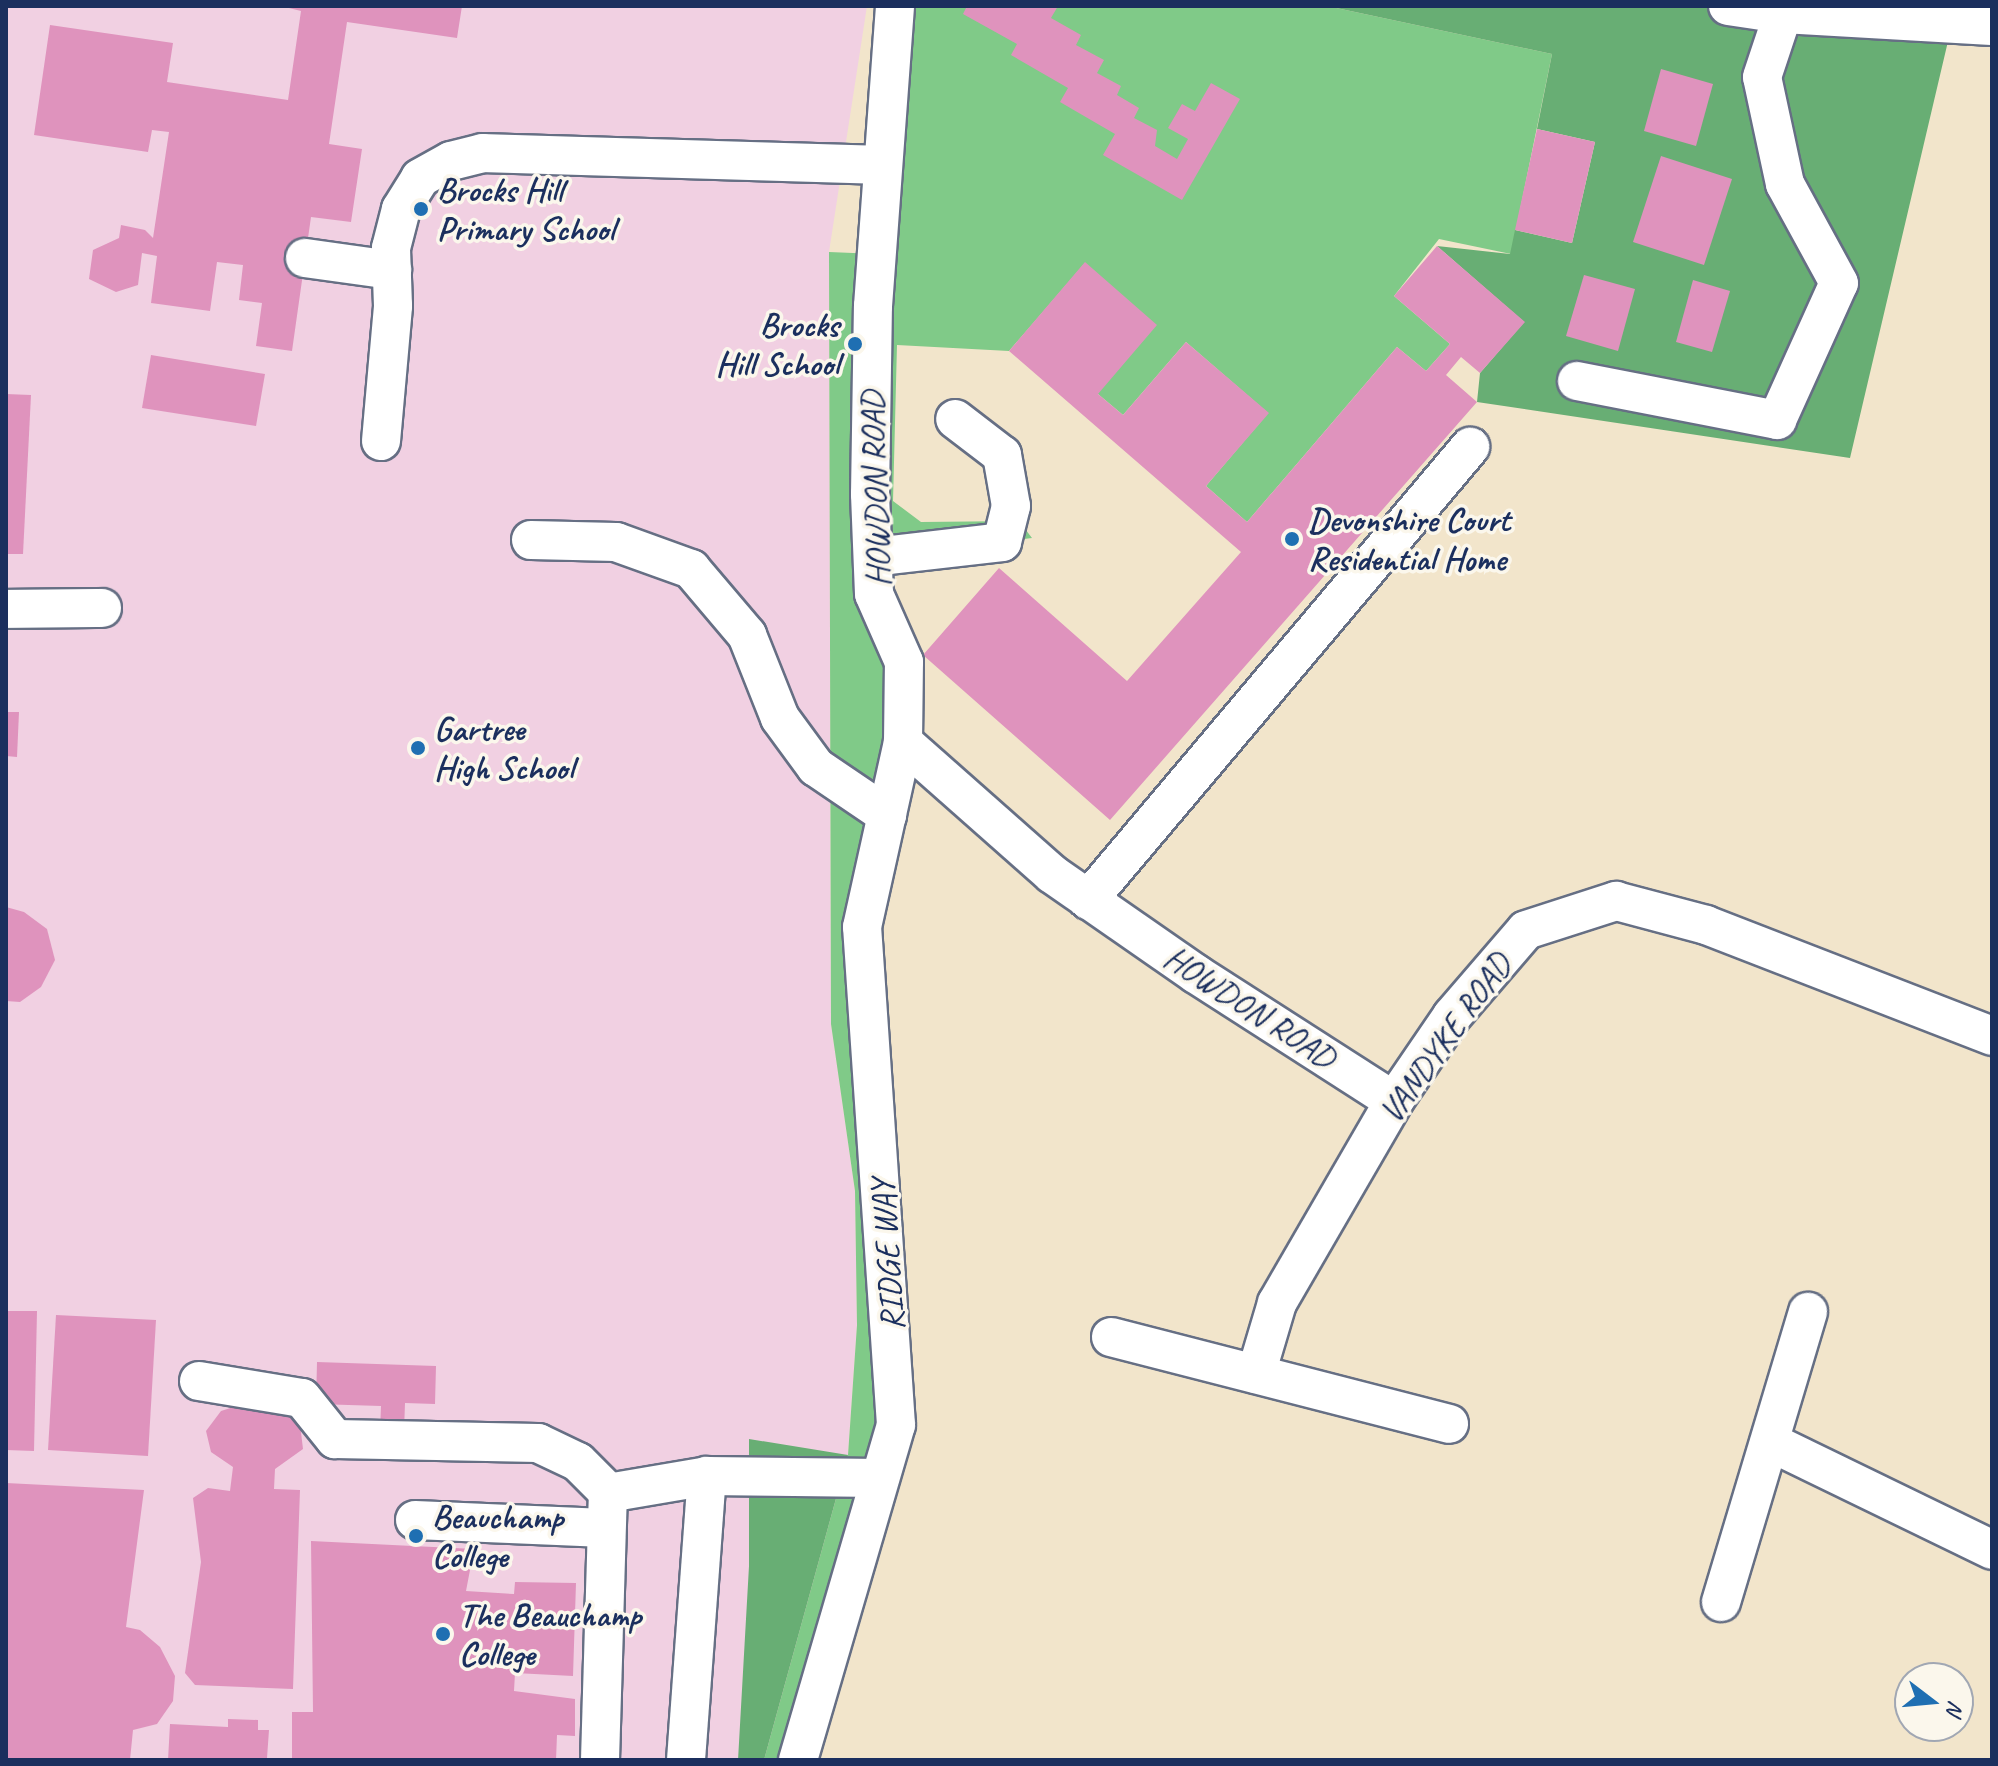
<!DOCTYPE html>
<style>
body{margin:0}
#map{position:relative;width:1998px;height:1766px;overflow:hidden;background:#f2e5cb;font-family:Caveat,sans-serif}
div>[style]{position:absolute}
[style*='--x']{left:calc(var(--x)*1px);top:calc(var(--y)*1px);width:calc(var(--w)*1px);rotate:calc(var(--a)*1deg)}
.built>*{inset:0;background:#f1d0e2}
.green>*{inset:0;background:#80ca88}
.forest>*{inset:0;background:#68ae74}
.building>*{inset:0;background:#df93bd}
.roads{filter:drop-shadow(2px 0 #666f84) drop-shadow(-2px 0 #666f84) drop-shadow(0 2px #666f84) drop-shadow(0 -2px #666f84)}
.minor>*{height:38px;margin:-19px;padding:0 19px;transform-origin:19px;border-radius:19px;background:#fff}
.dots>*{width:22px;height:22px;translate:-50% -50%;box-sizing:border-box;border:4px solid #fbf7ec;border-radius:50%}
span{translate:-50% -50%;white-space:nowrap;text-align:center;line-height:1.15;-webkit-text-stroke:7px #fbf7ec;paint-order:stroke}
.poi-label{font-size:34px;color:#1b2f5e;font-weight:700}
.left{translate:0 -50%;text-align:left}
.right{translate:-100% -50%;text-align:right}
.street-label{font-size:34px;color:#1b2f5e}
.frame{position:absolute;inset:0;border:8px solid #1b2f5e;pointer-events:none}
.north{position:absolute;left:1894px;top:1662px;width:80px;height:80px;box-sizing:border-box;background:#fbf7ec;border:2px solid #a1a7b3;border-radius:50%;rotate:106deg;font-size:22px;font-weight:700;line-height:32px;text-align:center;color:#1b2f5e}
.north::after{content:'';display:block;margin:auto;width:28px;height:36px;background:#1f6fb2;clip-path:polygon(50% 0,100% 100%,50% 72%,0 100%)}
</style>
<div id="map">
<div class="built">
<div style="clip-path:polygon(6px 6px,867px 6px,829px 252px,831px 1024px,855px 1191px,857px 1325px,848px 1455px,764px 1760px,6px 1760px)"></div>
</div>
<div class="green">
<div style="clip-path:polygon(897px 6px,1327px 6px,1552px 54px,1511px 254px,1439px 239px,1394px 296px,1450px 344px,1426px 371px,1397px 347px,1247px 522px,1206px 486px,1268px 413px,1186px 342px,1123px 415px,1098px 394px,1085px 263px,1009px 351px,897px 345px,893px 501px,921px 522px,1019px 521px,1032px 538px,873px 557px,904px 662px,862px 927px,896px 1425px,800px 1760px,764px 1760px,848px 1455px,857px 1325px,855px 1191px,831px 1024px,829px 252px,877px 254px)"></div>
</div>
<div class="forest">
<div style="clip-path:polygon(1747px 6px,1949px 37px,1850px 458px,1477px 402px,1480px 373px,1524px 322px,1437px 246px,1510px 254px,1515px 230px,1572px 243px,1595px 142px,1537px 129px,1552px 54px,1327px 6px)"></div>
<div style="clip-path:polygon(749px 1439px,848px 1455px,764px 1760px,738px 1760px,749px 1566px)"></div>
</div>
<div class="building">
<div style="clip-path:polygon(281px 6px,462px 6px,457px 38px,347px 22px,329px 144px,362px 149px,351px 222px,311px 217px,292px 351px,256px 346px,262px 303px,239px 300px,243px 265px,217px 262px,210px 311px,151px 303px,157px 256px,142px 253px,138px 285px,116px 292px,89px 279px,93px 250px,119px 238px,121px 225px,145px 230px,153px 238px,169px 132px,152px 130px,148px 152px,34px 135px,50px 25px,173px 43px,167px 82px,288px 100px,301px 11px)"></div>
<div style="clip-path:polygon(967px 6px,1058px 6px,1051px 18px,1081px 35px,1076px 45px,1104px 60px,1097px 73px,1121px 86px,1117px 95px,1139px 108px,1134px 118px,1157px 130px,1155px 146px,1177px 159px,1188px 139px,1168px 128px,1182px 104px,1195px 111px,1211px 83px,1240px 99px,1182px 200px,1103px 155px,1115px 134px,1060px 102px,1068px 88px,1011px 55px,1017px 44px,963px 14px)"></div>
<div style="clip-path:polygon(1661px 69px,1713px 84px,1696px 146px,1644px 131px)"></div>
<div style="clip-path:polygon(1537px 129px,1595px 142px,1572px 243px,1515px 230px)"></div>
<div style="clip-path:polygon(1661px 156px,1732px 179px,1704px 265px,1633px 242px)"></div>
<div style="clip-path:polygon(1437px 246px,1525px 322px,1480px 373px,1461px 357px,1446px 375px,1477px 402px,1110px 820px,923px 655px,999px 568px,1127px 681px,1241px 552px,1009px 351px,1085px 262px,1157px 325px,1098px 394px,1123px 415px,1186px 342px,1269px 413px,1206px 486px,1247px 522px,1397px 347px,1426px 371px,1450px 344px,1394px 296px)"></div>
<div style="clip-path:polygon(1584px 275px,1635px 289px,1618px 351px,1566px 336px)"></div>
<div style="clip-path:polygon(1693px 280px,1730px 291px,1712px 352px,1676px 342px)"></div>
<div style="clip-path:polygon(151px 355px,265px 374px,256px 426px,142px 408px)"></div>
<div style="clip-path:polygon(6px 394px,31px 395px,23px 554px,6px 554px)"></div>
<div style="clip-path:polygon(6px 712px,19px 712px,17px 757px,6px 756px)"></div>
<div style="clip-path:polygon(6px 907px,24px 912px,47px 929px,55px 960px,41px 987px,20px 1002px,6px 1001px)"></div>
<div style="clip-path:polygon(6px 1311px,37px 1311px,34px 1451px,6px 1450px)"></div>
<div style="clip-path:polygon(56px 1315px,156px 1320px,148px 1456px,48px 1450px)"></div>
<div style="clip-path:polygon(317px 1362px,436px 1366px,435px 1404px,405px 1403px,404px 1431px,380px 1431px,381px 1406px,316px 1404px)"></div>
<div style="clip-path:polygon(243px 1404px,278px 1408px,300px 1424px,303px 1449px,275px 1469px,274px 1489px,300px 1490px,293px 1689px,195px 1685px,185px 1673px,201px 1562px,193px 1498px,208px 1488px,230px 1491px,233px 1467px,211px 1452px,206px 1431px,221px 1411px)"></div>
<div style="clip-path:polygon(6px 1483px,144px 1490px,126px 1627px,140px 1630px,160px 1647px,175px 1676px,173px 1701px,157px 1724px,133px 1730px,130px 1760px,6px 1760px)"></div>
<div style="clip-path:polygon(311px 1541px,474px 1549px,466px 1591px,514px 1594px,515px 1582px,576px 1583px,573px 1676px,515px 1673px,514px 1691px,575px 1699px,575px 1736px,557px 1735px,556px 1760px,292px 1760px,292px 1712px,313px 1712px)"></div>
<div style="clip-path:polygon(228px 1719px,258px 1720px,258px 1730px,269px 1730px,267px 1758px,168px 1760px,170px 1724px,228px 1727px)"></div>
</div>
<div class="roads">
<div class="minor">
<div style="--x:1728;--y:6;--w:56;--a:8.3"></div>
<div style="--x:1783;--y:14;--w:209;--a:3.3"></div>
<div style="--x:305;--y:258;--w:88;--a:7.9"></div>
<div style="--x:1577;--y:381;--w:204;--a:11"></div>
<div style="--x:1777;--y:420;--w:150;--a:-65.7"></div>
<div style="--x:1839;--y:283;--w:113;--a:-118.6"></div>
<div style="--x:1785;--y:184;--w:109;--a:-102.1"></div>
<div style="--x:1762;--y:77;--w:66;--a:-71.6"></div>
<div style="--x:381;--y:441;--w:136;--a:-84.9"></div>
<div style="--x:393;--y:306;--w:58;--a:-92"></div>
<div style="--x:391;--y:248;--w:40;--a:-75.6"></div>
<div style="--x:401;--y:209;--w:36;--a:-58"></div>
<div style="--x:420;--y:178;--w:35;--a:-29"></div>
<div style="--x:451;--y:161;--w:33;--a:-14"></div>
<div style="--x:483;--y:153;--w:399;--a:1.7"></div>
<div style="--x:531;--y:540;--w:85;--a:1.3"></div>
<div style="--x:616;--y:542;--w:80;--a:19.8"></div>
<div style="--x:691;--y:569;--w:87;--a:49.7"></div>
<div style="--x:747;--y:635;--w:89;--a:68.3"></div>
<div style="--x:780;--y:718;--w:61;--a:53.7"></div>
<div style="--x:816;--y:767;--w:86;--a:34.1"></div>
<div style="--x:873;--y:557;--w:130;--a:-6.6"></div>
<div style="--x:1002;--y:542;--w:37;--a:-76"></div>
<div style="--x:1011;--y:506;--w:52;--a:-100"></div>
<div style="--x:1002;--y:455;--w:59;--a:-142.5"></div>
<div style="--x:6;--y:609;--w:96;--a:-0.6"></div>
<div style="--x:903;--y:742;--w:199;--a:41.5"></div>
<div style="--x:1052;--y:874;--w:175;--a:34.8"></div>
<div style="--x:1196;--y:974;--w:235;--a:32.7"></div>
<div style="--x:1088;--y:900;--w:593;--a:-49.86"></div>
<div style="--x:1111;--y:1337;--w:349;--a:14.4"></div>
<div style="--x:1256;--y:1374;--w:74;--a:-73.5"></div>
<div style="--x:1277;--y:1303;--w:233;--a:-59.9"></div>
<div style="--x:1394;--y:1101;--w:103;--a:-55.7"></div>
<div style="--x:1452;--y:1016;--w:113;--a:-49.3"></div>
<div style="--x:1526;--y:930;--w:95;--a:-17.9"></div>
<div style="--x:1616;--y:901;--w:93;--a:14.9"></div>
<div style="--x:1706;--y:925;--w:307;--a:21.2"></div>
<div style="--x:199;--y:1381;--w:104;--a:9.4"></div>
<div style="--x:302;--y:1398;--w:53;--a:51.2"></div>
<div style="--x:335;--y:1439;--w:203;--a:1.1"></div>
<div style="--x:538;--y:1443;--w:44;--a:25.4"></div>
<div style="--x:578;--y:1462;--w:42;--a:45"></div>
<div style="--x:1770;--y:1442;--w:247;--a:25.9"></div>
<div style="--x:415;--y:1520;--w:190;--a:2.4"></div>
<div style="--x:1721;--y:1602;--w:303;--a:-73.3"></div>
<div style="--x:600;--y:1760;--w:267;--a:-88.3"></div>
<div style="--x:608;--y:1493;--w:100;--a:-9.7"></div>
<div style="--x:707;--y:1476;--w:173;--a:0.7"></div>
<div style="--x:686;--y:1760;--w:285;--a:-85.8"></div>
<div style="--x:798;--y:1760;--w:349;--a:-73.7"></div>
<div style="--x:896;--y:1425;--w:499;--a:-93.9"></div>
<div style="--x:862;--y:927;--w:189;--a:-77.5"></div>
<div style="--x:903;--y:742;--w:80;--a:-89.3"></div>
<div style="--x:904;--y:662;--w:74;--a:-113.8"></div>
<div style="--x:874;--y:594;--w:100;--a:-92.3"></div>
<div style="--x:870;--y:494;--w:188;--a:-89.1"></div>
<div style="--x:873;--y:306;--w:301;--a:-85.8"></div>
</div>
</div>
<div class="dots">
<div style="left:421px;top:209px;background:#1f6fb2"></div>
<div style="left:855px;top:344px;background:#1f6fb2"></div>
<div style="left:1292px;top:539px;background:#1f6fb2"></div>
<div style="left:418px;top:748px;background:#1f6fb2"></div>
<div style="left:416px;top:1536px;background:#1f6fb2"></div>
<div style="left:443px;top:1634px;background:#1f6fb2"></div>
</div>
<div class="poi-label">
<span class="left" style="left:437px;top:209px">Brocks Hill<br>Primary School</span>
<span class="right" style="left:839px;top:344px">Brocks<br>Hill School</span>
<span class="left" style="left:1308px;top:539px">Devonshire Court<br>Residential Home</span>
<span class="left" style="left:434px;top:748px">Gartree<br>High School</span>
<span class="left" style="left:432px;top:1536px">Beauchamp<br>College</span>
<span class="left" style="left:459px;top:1634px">The Beauchamp<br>College</span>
</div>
<div class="street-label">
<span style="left:875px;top:489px;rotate:-92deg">HOWDON ROAD</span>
<span style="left:1250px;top:1007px;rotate:33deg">HOWDON ROAD</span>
<span style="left:1445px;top:1038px;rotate:-54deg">VANDYKE ROAD</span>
<span style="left:887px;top:1255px;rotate:-94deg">RIDGE WAY</span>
</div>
<div class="frame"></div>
<div class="north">N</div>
</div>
